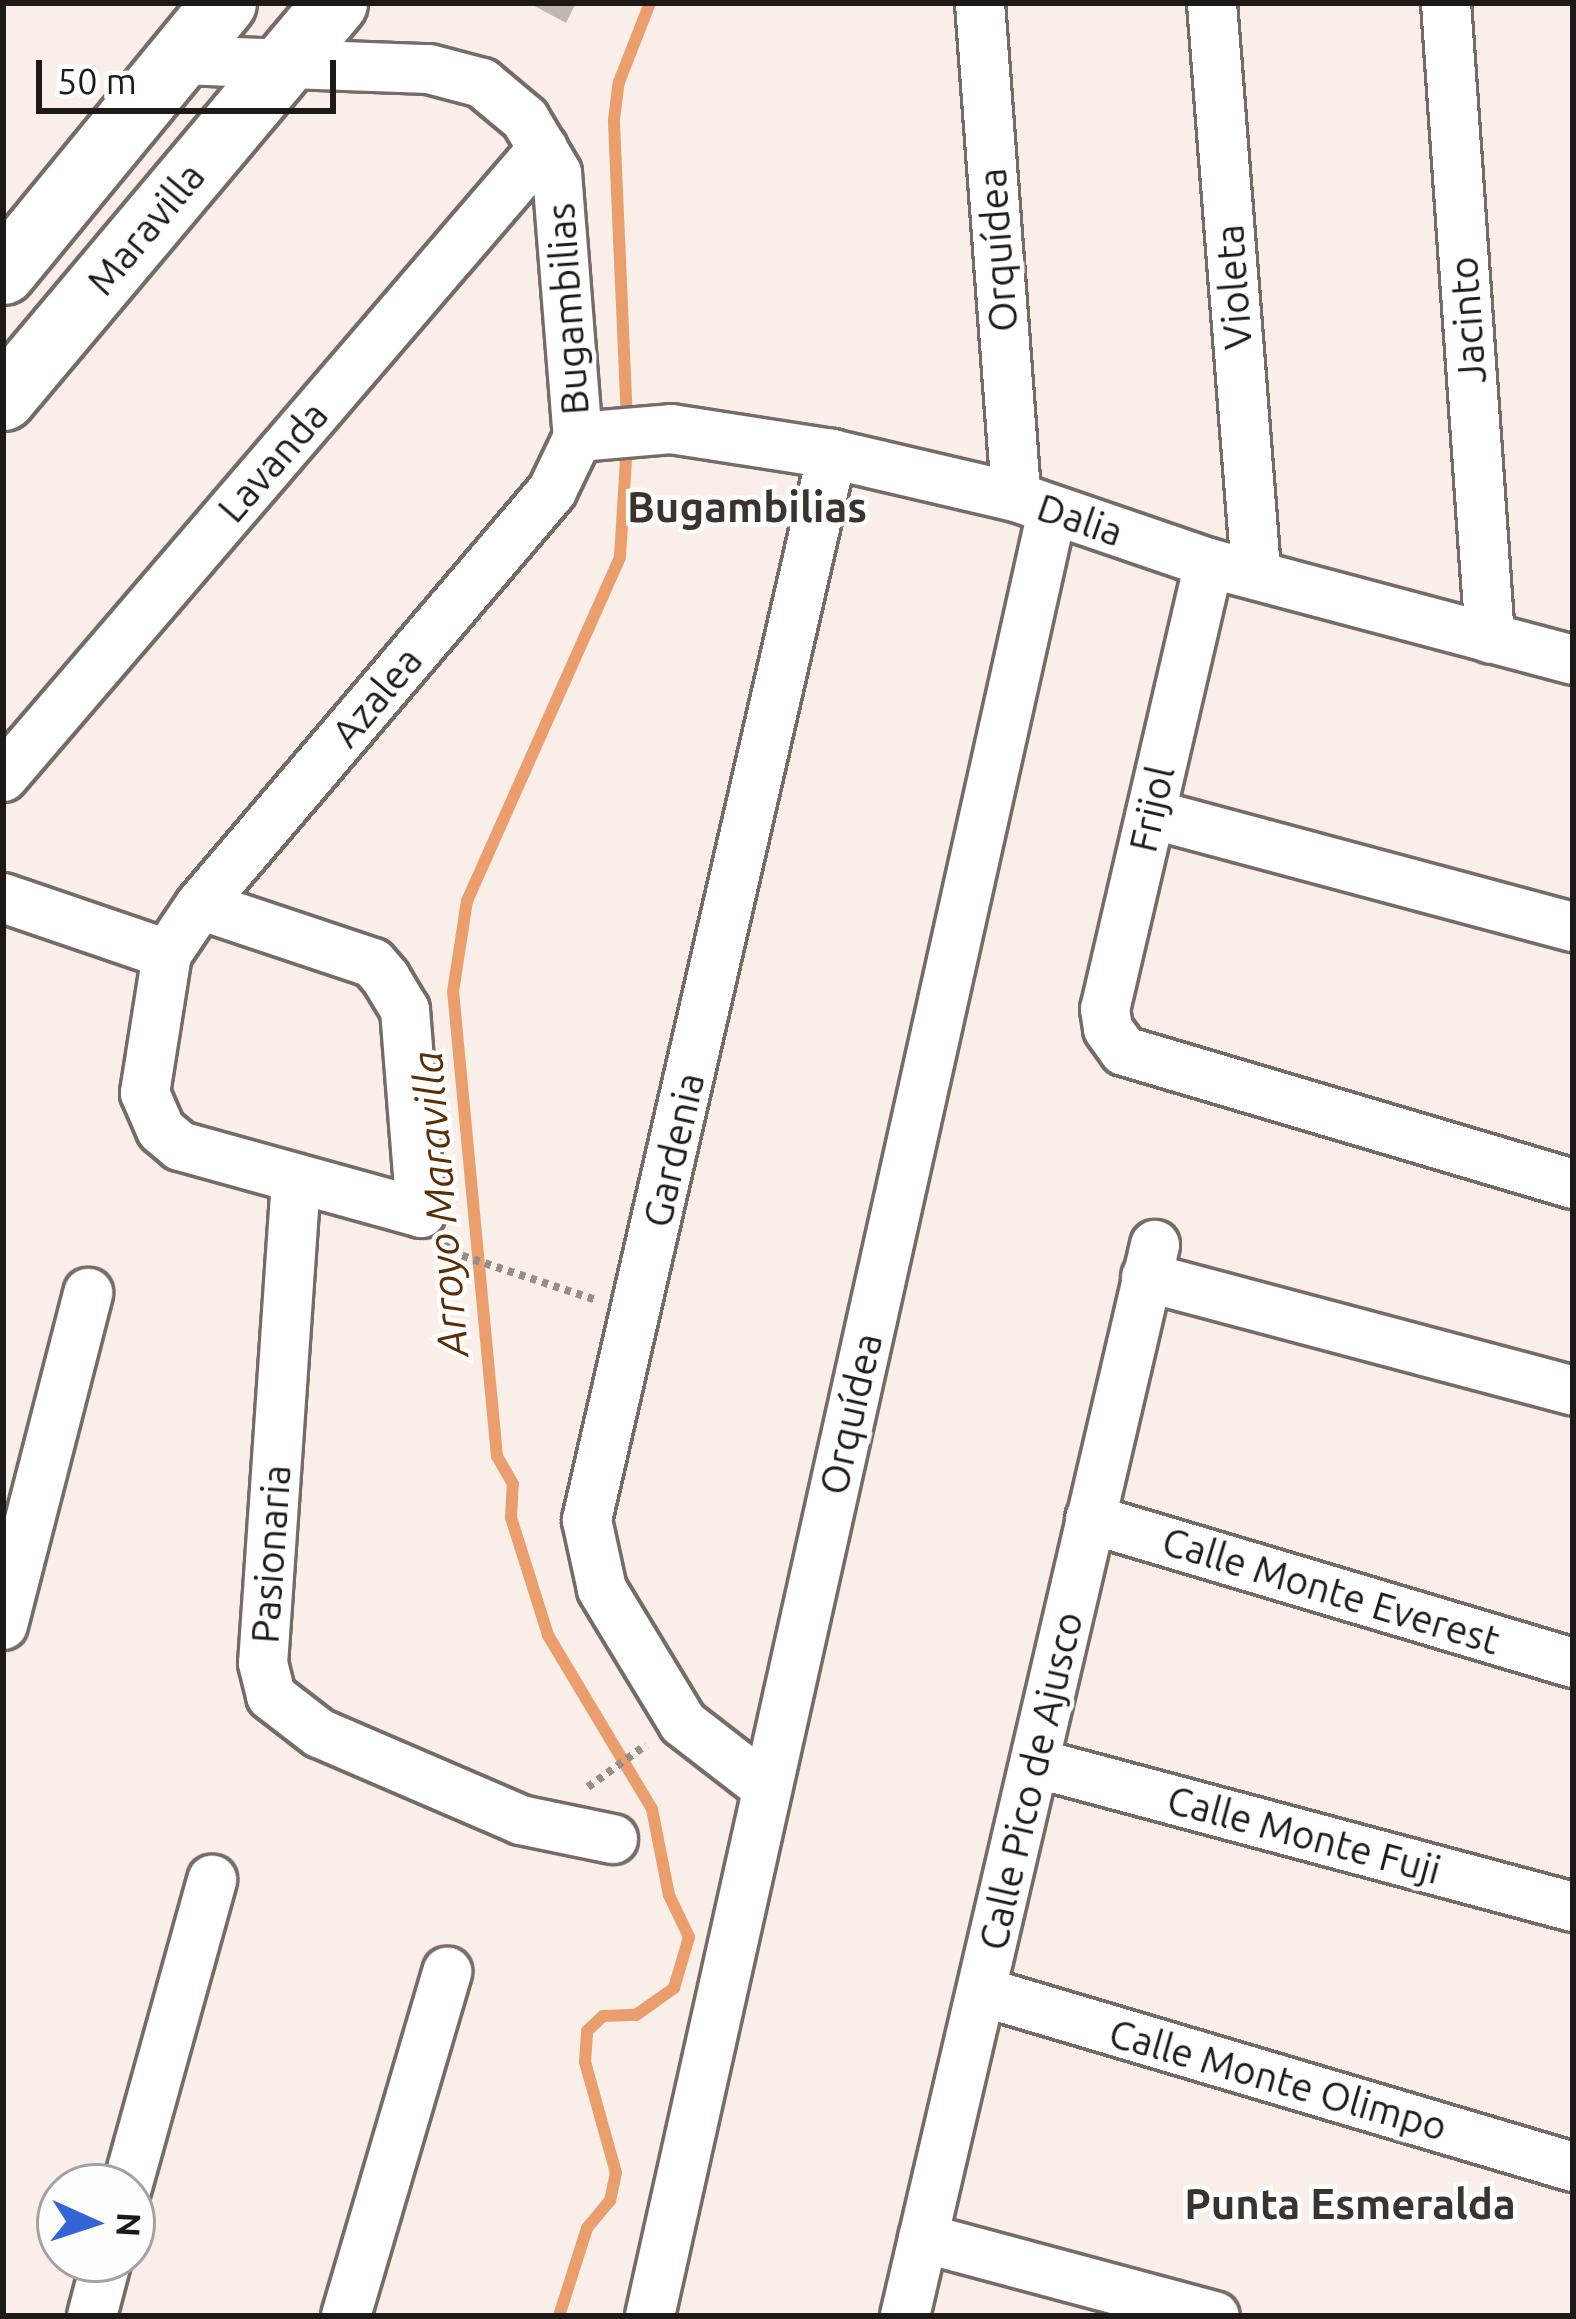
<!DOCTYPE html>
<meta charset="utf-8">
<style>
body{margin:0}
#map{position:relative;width:1576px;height:2319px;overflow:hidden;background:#f9efe8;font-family:Ubuntu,sans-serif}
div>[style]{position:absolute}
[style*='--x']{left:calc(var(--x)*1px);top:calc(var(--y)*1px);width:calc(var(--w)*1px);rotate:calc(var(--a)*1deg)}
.stream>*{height:12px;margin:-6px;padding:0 6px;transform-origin:6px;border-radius:6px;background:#ea9e6d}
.building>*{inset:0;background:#c1b7b1}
.path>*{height:8px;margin-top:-4px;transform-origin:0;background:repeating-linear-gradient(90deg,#958e89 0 6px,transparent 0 12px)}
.roads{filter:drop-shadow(3px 0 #756c67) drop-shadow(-3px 0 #756c67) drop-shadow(0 3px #756c67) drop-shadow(0 -3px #756c67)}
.minor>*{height:48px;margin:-24px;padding:0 24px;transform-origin:24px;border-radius:24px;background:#fff}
.major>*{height:63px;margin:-31.5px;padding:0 31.5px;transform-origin:31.5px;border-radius:31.5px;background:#fff}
span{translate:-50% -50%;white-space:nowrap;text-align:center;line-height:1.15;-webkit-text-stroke:9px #fefefe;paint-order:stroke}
.street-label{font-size:39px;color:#1d1917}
.neighbourhood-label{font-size:42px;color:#3b332e;font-weight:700}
.water-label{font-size:42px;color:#5d2d06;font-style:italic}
.frame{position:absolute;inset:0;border:6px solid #1d1917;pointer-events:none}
.north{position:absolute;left:36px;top:2163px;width:120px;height:120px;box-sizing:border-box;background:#fefefe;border:3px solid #a4a2a2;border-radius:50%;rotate:93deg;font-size:33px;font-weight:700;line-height:48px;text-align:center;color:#1d1917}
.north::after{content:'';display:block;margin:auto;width:42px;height:54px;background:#3365d4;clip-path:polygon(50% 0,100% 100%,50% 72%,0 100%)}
.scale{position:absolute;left:36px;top:60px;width:300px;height:54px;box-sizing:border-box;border:6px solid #1d1917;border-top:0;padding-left:15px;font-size:36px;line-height:42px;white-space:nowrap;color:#1d1917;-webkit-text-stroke:9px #fefefe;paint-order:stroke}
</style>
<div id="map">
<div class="stream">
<div style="--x:627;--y:421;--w:301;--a:-92.5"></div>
<div style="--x:614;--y:120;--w:38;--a:-83"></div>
<div style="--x:619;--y:82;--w:85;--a:-68.6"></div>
<div style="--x:559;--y:2316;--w:92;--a:-72.3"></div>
<div style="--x:587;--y:2228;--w:35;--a:-50"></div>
<div style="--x:610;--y:2201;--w:29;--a:-78"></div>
<div style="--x:616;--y:2173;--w:115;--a:-105.6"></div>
<div style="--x:585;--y:2062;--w:31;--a:-86"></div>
<div style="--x:587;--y:2031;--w:22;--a:-43"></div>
<div style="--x:603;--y:2016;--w:33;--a:-2"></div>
<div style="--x:636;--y:2015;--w:47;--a:-35.4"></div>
<div style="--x:674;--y:1988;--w:53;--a:-73.6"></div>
<div style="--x:689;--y:1937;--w:47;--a:-115.5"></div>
<div style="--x:669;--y:1895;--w:88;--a:-101.2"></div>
<div style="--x:652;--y:1809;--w:203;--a:-120.9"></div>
<div style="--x:548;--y:1635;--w:123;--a:-107.5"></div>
<div style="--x:511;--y:1518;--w:34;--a:-87"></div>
<div style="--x:513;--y:1484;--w:32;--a:-120"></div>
<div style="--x:497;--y:1456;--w:466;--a:-95.4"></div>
<div style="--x:453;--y:992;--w:92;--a:-81.3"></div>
<div style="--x:467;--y:901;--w:376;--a:-66"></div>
<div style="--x:620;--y:557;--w:115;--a:-86.5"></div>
</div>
<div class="building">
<div style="clip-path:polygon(529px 3px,576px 3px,566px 23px)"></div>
</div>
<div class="path">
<div style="--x:444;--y:1243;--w:11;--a:52"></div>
<div style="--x:451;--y:1252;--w:153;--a:18.3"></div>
<div style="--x:588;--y:1787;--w:72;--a:-35.9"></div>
</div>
<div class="roads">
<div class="minor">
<div style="--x:980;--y:3;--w:495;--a:85.8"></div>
<div style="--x:1212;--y:3;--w:570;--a:85.57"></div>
<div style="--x:1446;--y:3;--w:637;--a:86.04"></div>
<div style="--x:180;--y:60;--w:249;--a:2.1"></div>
<div style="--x:429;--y:69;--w:55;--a:14.8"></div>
<div style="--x:482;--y:83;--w:56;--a:39.9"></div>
<div style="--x:525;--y:119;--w:63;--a:59.3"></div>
<div style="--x:557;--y:173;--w:265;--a:85.5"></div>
<div style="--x:578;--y:437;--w:60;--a:115.7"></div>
<div style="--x:552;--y:491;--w:543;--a:130.37"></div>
<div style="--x:200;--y:905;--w:59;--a:124"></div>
<div style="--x:167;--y:954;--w:141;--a:99"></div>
<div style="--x:145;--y:1093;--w:40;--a:66.6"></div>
<div style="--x:161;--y:1130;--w:25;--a:40"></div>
<div style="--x:180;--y:1146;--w:250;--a:15.5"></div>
<div style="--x:421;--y:1213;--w:204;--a:-94.5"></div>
<div style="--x:405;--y:1010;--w:37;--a:-121"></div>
<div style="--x:386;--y:978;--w:20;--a:-131"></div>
<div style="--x:373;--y:963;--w:182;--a:-161.5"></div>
<div style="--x:578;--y:437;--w:93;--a:-4.9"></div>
<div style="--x:671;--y:429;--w:163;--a:8.8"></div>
<div style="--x:832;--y:454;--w:189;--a:13.2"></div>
<div style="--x:1016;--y:497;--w:204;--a:18.9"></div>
<div style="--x:1209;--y:563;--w:377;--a:14.9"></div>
<div style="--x:1209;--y:563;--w:458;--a:103.1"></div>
<div style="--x:1105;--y:1009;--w:20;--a:81"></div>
<div style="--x:1108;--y:1029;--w:27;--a:54"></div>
<div style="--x:1124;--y:1051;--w:468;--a:16.5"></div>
<div style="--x:3;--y:777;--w:829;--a:-49.35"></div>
<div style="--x:1151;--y:814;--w:437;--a:15"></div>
<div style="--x:3;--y:898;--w:173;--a:18.9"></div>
<div style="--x:296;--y:1180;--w:484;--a:93.9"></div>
<div style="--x:263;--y:1663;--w:34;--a:76"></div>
<div style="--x:271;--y:1696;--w:61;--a:37.6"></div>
<div style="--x:319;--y:1733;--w:220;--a:23.3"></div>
<div style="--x:521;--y:1820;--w:94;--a:11.7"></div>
<div style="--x:1146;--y:1277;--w:442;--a:14.9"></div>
<div style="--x:1090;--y:1519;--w:504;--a:16.6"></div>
<div style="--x:3;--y:1625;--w:343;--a:-75.6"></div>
<div style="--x:1035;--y:1763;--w:557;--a:14.98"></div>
<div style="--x:767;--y:1788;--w:106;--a:-142.3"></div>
<div style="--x:683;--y:1723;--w:157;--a:-121.2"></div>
<div style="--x:602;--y:1589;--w:71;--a:-102.3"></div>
<div style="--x:587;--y:1520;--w:1094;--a:-77.06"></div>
<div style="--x:983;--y:1992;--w:615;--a:16.52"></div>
<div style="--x:127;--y:2187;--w:319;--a:-74.5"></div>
<div style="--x:923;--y:2238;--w:302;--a:15"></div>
<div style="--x:92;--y:2316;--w:59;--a:-75.3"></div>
<div style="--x:346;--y:2316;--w:359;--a:-73.6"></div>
<div style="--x:650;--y:2316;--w:1848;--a:-77.44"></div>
<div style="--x:905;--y:2316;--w:1100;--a:-76.86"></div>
</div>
<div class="major">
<div style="--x:3;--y:272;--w:348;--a:-50.6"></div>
<div style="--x:3;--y:398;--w:516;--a:-49.95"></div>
</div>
</div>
<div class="street-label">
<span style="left:146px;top:229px;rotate:-50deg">Maravilla</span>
<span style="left:998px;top:250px;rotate:-94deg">Orquídea</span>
<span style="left:1234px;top:287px;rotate:-94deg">Violeta</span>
<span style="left:568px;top:309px;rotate:-94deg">Bugambilias</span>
<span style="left:1468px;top:320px;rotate:-94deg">Jacinto</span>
<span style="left:273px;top:462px;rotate:-49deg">Lavanda</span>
<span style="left:1080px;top:520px;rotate:19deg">Dalia</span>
<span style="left:377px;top:697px;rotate:-50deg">Azalea</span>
<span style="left:1152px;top:809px;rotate:-77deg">Frijol</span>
<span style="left:674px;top:1150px;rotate:-77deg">Gardenia</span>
<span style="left:851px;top:1414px;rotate:-77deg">Orquídea</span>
<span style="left:271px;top:1554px;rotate:-86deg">Pasionaria</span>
<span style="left:1331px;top:1591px;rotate:17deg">Calle Monte Everest</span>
<span style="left:1031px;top:1781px;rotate:-77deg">Calle Pico de Ajusco</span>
<span style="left:1304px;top:1835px;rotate:15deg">Calle Monte Fuji</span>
<span style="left:1278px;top:2080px;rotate:16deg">Calle Monte Olimpo</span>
</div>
<div class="neighbourhood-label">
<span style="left:747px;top:507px">Bugambilias</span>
<span style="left:1350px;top:2204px">Punta Esmeralda</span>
</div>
<div class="water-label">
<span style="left:440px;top:1204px;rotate:-95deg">Arroyo Maravilla</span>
</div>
<div class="frame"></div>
<div class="north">N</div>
<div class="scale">50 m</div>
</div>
